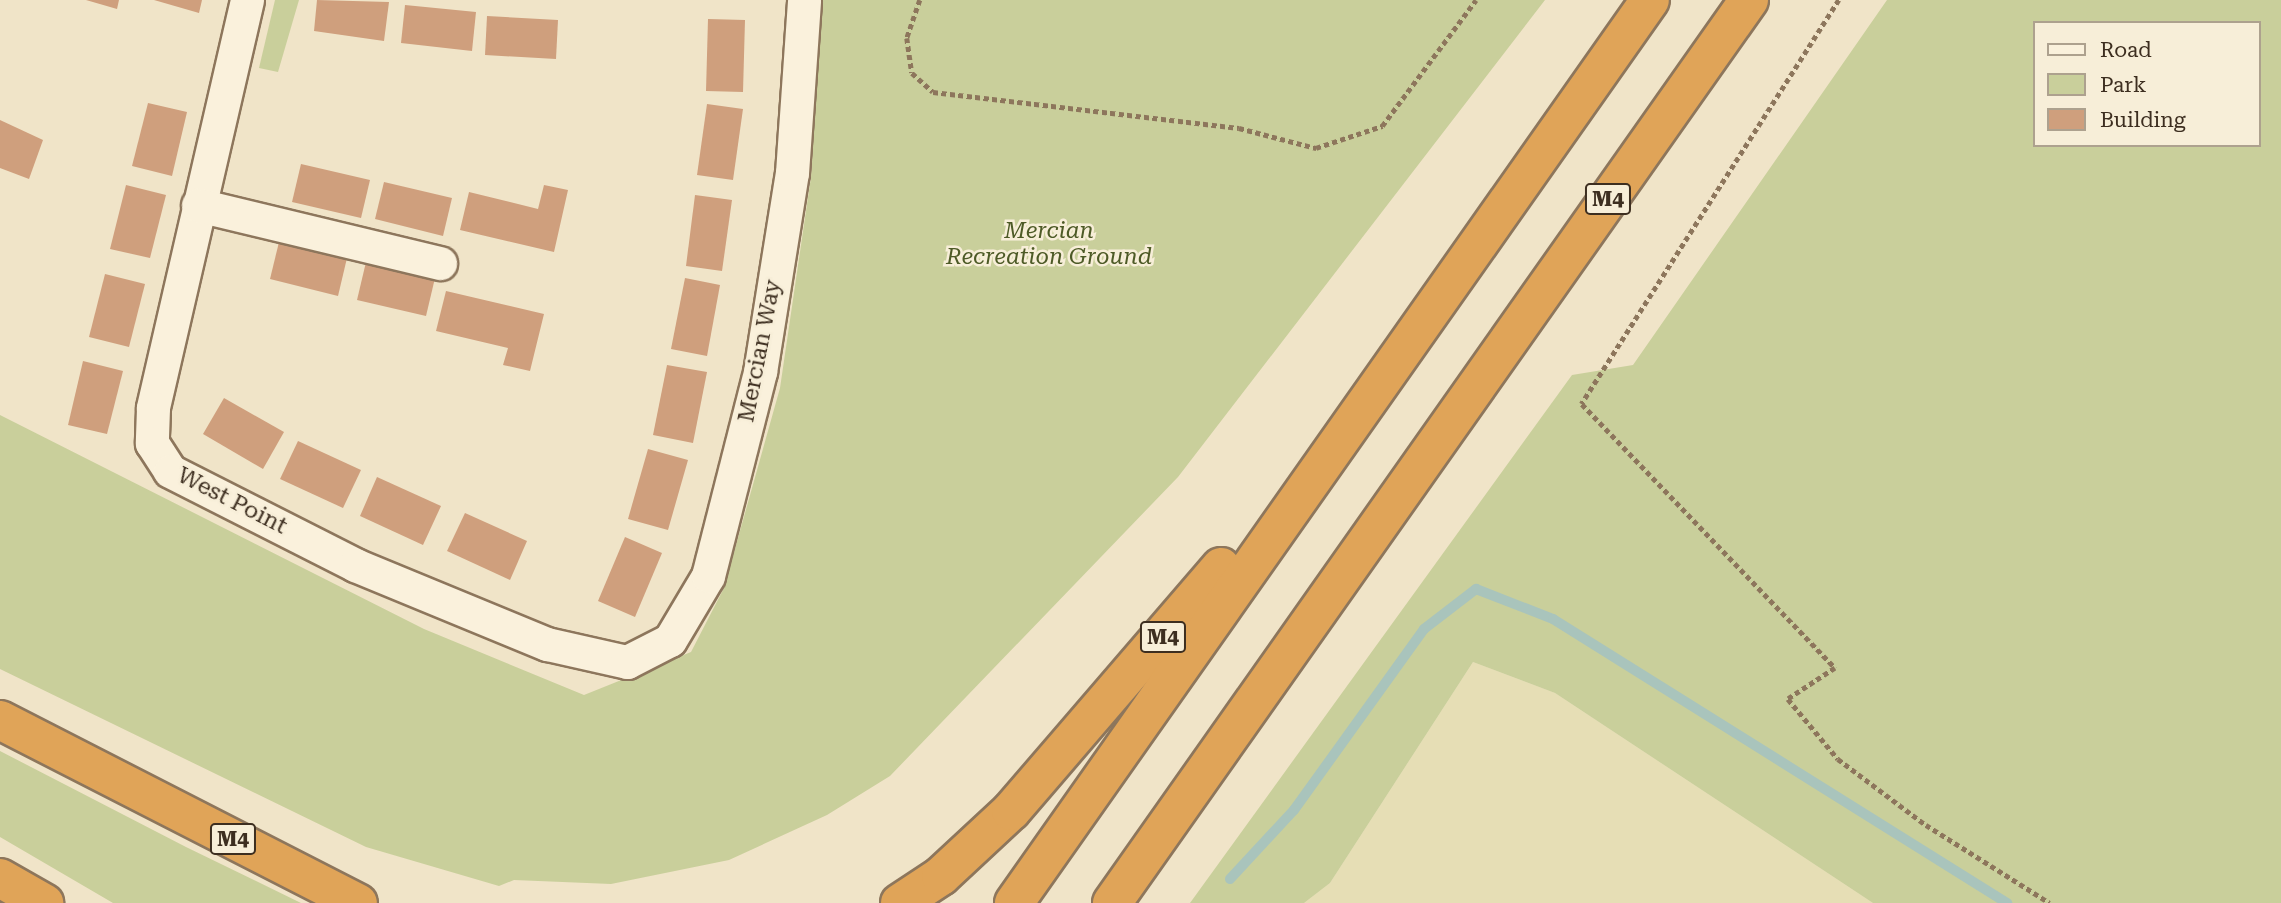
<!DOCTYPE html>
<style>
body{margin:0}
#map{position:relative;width:2281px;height:903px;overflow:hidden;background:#f0e4c8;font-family:"Roboto Serif",serif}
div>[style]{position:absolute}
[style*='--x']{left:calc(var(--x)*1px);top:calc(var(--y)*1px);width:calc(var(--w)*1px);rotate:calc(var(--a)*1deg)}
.farmland>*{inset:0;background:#e6deb5}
.green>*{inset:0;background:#c9cf9b}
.stream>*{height:10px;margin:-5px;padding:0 5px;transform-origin:5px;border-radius:5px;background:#a9c4bc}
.building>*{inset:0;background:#cf9f7d}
.path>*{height:4.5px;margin-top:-2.25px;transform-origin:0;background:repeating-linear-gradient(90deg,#8d765c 0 5px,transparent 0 8.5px)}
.roads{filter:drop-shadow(2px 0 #8d765c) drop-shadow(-2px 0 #8d765c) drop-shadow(0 2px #8d765c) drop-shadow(0 -2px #8d765c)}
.minor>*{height:33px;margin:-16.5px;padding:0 16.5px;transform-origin:16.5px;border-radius:16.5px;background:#faf1dc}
.motorway>*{height:38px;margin:-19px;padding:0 19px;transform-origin:19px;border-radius:19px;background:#e0a458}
span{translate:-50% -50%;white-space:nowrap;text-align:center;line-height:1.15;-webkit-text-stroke:5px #f7eed8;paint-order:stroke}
.shield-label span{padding:2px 5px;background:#f7eed8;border:2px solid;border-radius:5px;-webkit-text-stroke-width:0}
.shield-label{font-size:21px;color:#3d2e20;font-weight:700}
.park-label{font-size:23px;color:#4d5a26;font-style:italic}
.street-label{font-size:23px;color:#3d2e20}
.legend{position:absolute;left:2033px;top:21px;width:228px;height:126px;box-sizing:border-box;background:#f7eed8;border:2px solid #ada18e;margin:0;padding:9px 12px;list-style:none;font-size:21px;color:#3d2e20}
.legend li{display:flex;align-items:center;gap:14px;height:35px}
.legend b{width:35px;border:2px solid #ada18e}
</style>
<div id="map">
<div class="farmland">
<div style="clip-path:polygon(1473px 662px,1555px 693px,1873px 903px,1304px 903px,1330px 883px)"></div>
</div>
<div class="green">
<div style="clip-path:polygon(275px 0,299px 0,278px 72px,259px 68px)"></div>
<div style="clip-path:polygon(822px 0,1545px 0,1178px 477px,890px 776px,827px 815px,729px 860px,611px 884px,514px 880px,499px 886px,366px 847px,0 669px,0 415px,424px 629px,584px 695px,691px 652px,724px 588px,780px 388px,811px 177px)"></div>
<div style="clip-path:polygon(evenodd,1887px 0,2281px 0,2281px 903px,1873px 903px,1555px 693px,1473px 662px,1330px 883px,1304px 903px,1190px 903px,1572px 375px,1633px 365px,1887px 0,2034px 23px,2258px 23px,2258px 145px,2034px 145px,2034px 23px)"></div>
<div style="clip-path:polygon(0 751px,186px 847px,301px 903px,113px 903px,0 837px)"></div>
</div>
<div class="stream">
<div style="--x:1230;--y:879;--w:94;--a:-47.2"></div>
<div style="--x:1294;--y:810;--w:223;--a:-54.3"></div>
<div style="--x:1424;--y:629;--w:66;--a:-37.6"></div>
<div style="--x:1476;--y:589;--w:83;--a:21.3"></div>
<div style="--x:1553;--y:619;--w:536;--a:32.03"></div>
</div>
<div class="building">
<div style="clip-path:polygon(86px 0,119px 0,117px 9px)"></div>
<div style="clip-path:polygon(154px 0,202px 0,199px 13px)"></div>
<div style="clip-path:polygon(317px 0,389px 2px,384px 41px,314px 31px)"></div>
<div style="clip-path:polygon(405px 5px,476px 12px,472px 51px,401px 43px)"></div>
<div style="clip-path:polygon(487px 16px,558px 20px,556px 59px,485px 55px)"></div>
<div style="clip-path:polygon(708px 19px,745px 20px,743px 92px,706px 91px)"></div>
<div style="clip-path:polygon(148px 103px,187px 112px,172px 176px,132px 166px)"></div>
<div style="clip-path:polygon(707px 104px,743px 109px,733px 180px,697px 175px)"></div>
<div style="clip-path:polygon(0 120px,43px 140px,29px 179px,0 168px)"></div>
<div style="clip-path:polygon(301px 164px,370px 180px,361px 218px,292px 202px)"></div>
<div style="clip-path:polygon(384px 182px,452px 198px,443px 236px,375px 219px)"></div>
<div style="clip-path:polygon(126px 185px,166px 195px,150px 258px,110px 249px)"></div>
<div style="clip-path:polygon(544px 185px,568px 190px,554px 252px,460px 230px,469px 192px,538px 209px)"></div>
<div style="clip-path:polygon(695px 195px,732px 200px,722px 271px,686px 266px)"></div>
<div style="clip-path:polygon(279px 242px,347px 258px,338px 296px,270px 279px)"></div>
<div style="clip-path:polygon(366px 262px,435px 278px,426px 316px,357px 300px)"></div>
<div style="clip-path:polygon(105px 274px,145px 284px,129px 347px,89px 337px)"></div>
<div style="clip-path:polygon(685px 278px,720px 285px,707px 356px,671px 349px)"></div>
<div style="clip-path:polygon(446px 291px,544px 314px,530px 371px,503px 365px,508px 348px,436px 331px)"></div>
<div style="clip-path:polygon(83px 361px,123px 371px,107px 434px,68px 425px)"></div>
<div style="clip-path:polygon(667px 365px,707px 372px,693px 443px,653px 435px)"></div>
<div style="clip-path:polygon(224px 398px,284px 432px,263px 469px,203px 434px)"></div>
<div style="clip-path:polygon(298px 441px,361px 470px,343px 508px,280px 479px)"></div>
<div style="clip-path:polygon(648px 449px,688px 460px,668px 530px,628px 519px)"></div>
<div style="clip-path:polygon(377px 477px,441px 506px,423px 545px,360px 516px)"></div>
<div style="clip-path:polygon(465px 513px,527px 541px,510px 580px,447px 551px)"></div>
<div style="clip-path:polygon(625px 537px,662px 553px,635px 617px,598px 601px)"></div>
</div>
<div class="path">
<div style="--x:920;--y:0;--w:40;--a:108.9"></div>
<div style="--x:907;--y:38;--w:35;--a:82"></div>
<div style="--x:912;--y:73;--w:28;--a:42"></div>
<div style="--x:933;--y:92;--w:308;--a:6.7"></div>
<div style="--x:1239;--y:128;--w:80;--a:14.6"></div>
<div style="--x:1316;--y:148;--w:70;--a:-18.4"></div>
<div style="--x:1382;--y:126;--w:157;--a:-53.3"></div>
<div style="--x:1839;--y:0;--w:479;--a:122.5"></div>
<div style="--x:1582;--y:404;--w:366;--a:46.2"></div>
<div style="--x:1835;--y:668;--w:56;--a:146.6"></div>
<div style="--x:1788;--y:699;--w:78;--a:50.2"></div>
<div style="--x:1838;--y:759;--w:110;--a:36.9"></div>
<div style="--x:1926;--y:825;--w:146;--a:32.2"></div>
</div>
<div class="roads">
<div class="minor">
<div style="--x:247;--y:0;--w:419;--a:103"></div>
<div style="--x:153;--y:408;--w:35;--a:92"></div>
<div style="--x:152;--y:443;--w:33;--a:57"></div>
<div style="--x:170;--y:471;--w:208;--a:26.9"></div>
<div style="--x:355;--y:565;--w:208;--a:22.4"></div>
<div style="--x:547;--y:644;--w:82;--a:12.7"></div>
<div style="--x:627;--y:662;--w:48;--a:-27.1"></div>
<div style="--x:670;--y:640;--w:74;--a:-59.3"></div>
<div style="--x:708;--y:576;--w:211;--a:-75.7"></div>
<div style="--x:760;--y:372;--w:202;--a:-80.9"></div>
<div style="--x:792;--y:173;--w:173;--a:-86"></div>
<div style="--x:198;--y:205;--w:249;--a:13.5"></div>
</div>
<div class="motorway">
<div style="--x:0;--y:720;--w:402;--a:27.1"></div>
<div style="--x:0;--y:878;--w:51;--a:29.6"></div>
<div style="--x:900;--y:903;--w:49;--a:-33.4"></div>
<div style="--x:941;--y:876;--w:96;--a:-42.9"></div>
<div style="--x:1011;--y:811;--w:322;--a:-49.3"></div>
<div style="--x:1014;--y:903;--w:1104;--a:-54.84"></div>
<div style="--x:1112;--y:903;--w:1105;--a:-54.8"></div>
</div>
</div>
<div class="shield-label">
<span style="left:1608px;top:199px">M4</span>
<span style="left:1163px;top:637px">M4</span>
<span style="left:233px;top:839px">M4</span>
</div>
<div class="park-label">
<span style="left:1049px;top:244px">Mercian<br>Recreation Ground</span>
</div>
<div class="street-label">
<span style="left:760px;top:351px;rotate:-79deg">Mercian Way</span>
<span style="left:232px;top:501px;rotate:27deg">West Point</span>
</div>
<ul class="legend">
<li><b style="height:9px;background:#faf1dc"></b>Road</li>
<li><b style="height:19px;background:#c9cf9b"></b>Park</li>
<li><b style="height:19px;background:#cf9f7d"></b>Building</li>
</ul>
</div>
